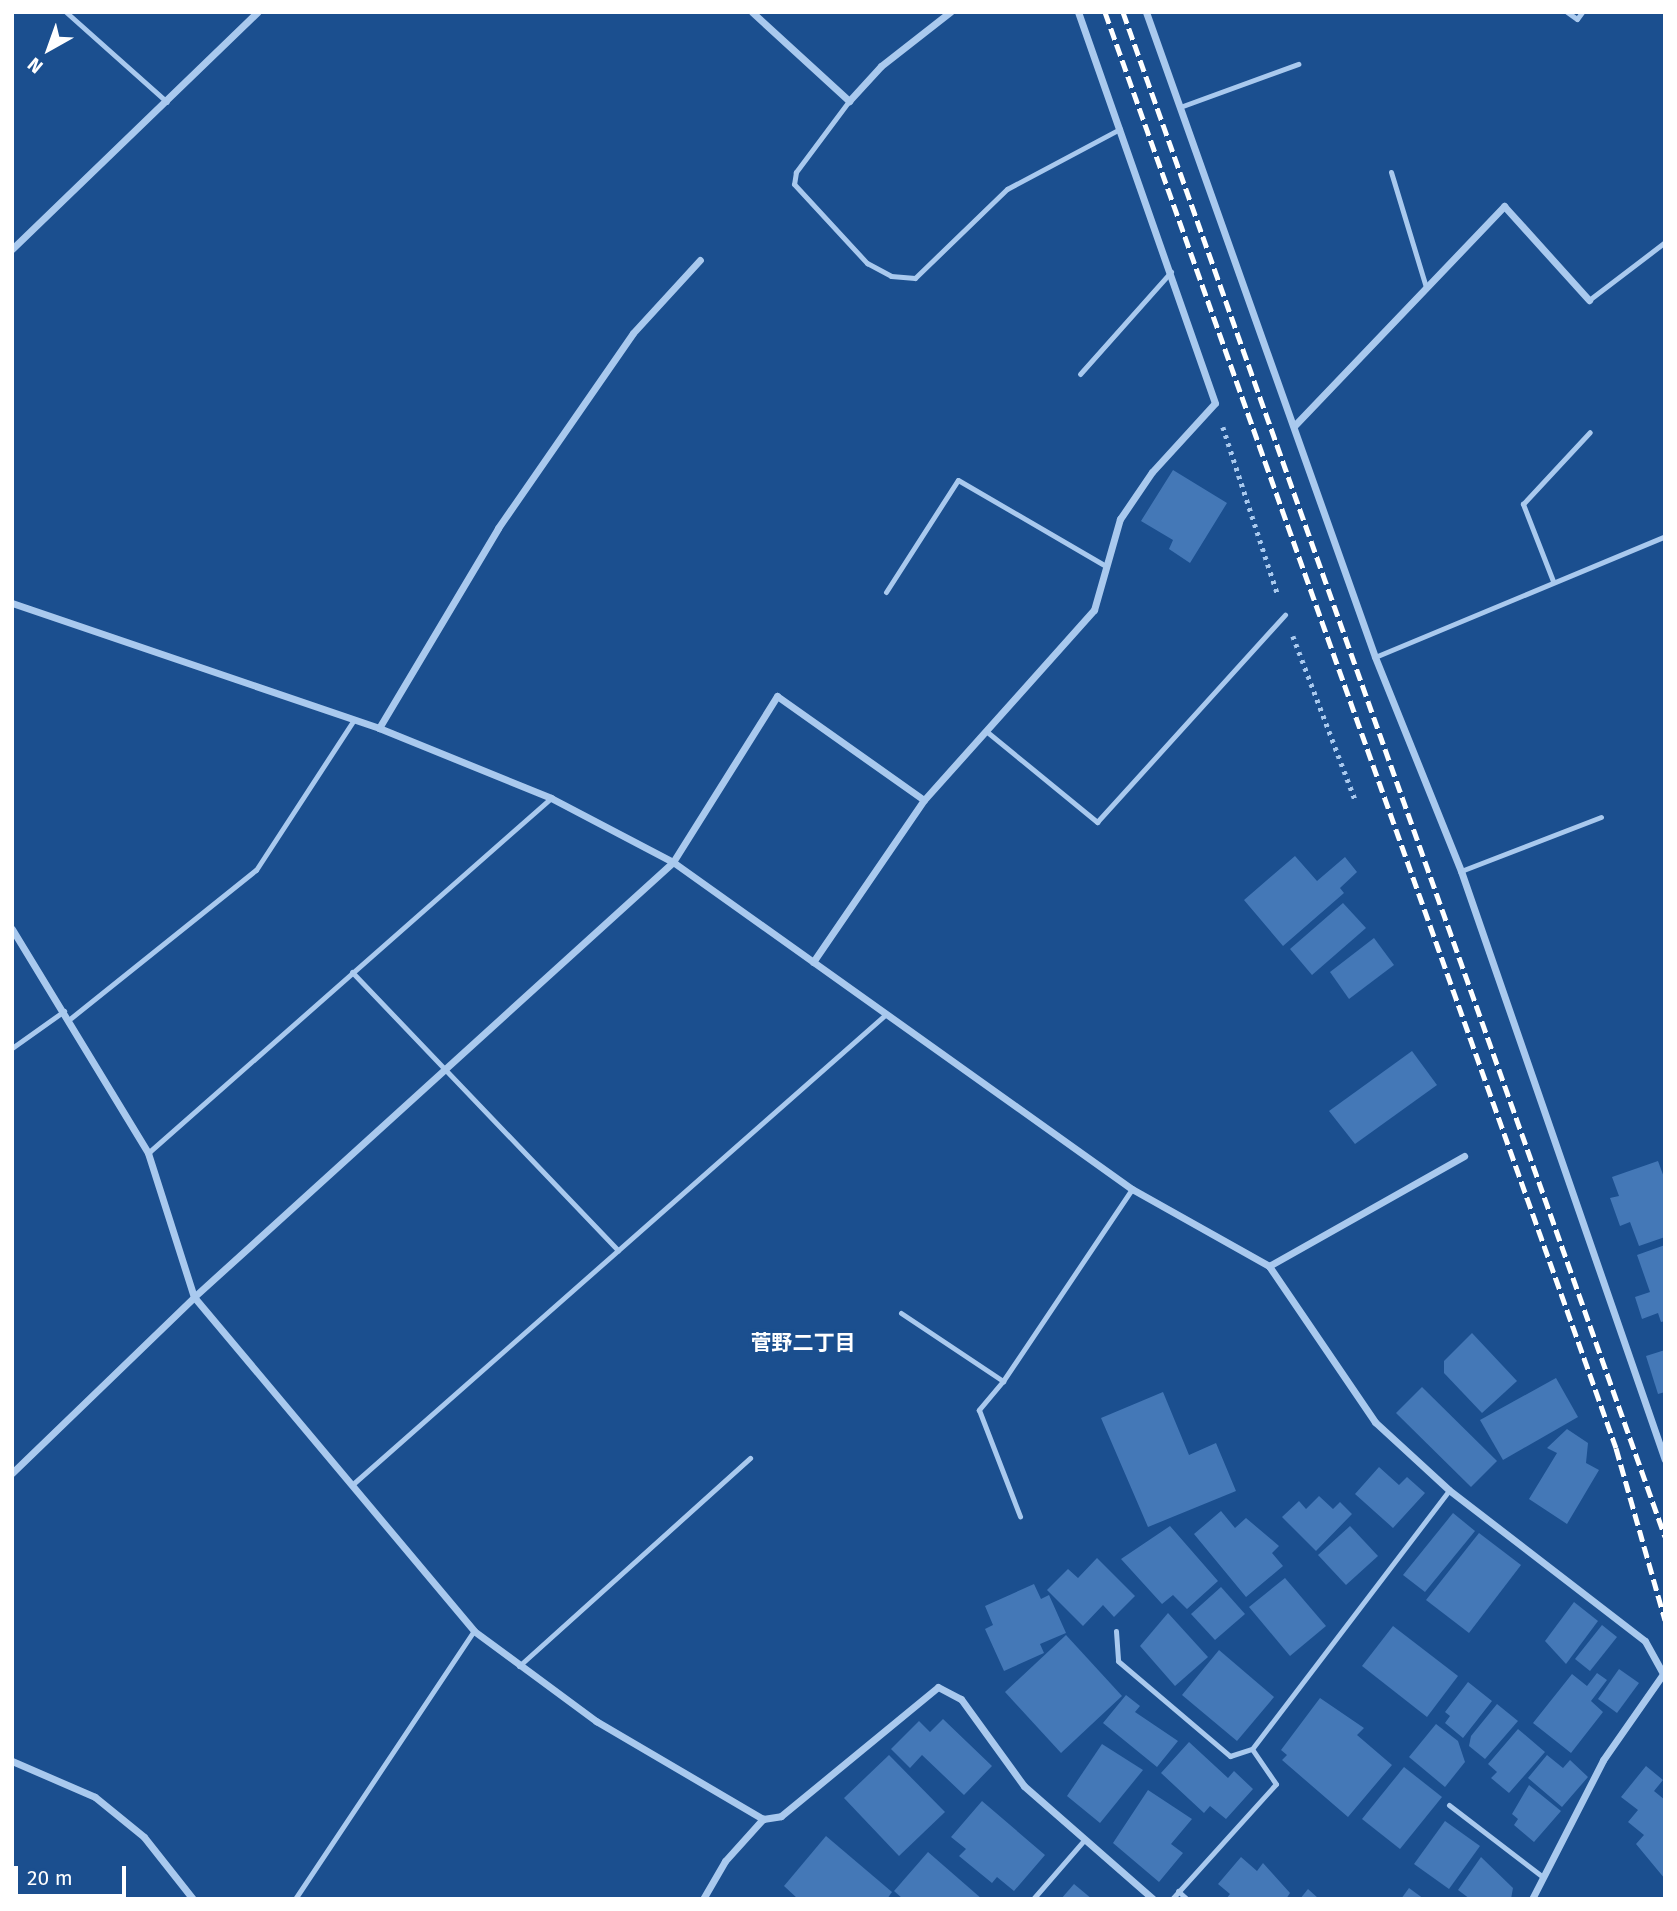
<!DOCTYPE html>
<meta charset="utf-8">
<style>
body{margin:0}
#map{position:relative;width:1677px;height:1911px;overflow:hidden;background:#1b4f8f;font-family:"Fira Sans","Noto Sans JP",sans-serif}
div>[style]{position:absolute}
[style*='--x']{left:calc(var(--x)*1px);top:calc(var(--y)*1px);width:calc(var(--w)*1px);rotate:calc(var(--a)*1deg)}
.building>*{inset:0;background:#4478b7}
.path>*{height:4.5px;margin-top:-2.25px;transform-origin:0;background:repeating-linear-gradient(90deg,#a9c9ee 0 3.5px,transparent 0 8.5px)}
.service>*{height:5px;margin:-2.5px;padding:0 2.5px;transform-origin:2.5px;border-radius:2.5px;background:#a9c9ee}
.minor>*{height:7px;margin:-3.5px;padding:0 3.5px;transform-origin:3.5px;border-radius:3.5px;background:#a9c9ee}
.rail>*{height:5px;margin-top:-2.5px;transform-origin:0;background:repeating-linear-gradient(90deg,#fff 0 12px,transparent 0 17px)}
span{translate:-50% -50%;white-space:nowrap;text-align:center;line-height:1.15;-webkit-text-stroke:7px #1b4f8f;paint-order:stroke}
.neighbourhood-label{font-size:21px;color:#fff;font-weight:700}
.frame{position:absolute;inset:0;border:14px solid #fff;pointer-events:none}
.north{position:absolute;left:14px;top:14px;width:70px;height:70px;-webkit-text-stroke:5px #1b4f8f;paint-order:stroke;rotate:220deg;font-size:19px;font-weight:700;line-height:28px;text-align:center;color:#fff}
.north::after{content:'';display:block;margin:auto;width:24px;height:32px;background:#fff;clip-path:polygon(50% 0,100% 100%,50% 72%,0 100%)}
.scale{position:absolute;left:14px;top:1866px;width:112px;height:32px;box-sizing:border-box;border:4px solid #fff;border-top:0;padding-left:9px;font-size:21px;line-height:24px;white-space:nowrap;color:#fff;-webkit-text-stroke:5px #1b4f8f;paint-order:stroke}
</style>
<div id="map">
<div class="building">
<div style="clip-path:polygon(1173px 470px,1227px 503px,1190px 563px,1169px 549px,1173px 540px,1141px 521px)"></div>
<div style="clip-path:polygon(1295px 856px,1317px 881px,1345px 857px,1357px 872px,1340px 888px,1344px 893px,1283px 946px,1244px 900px)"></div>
<div style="clip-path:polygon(1343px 903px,1366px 928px,1312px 975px,1290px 949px)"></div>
<div style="clip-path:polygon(1374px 938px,1394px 965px,1349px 999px,1330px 972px)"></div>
<div style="clip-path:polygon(1412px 1051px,1437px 1085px,1355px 1144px,1329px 1111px)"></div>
<div style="clip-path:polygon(1658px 1161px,1665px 1180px,1665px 1237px,1639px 1246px,1630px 1222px,1620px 1226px,1610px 1198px,1619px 1196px,1612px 1177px)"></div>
<div style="clip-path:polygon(1665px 1245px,1665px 1321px,1661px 1322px,1658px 1313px,1642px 1319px,1635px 1297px,1650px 1292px,1637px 1255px)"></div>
<div style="clip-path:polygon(1472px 1333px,1517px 1381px,1482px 1413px,1444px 1373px,1444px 1361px)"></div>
<div style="clip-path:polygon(1665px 1350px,1665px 1392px,1658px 1394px,1646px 1356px)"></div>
<div style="clip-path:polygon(1556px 1378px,1578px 1417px,1503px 1460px,1480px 1420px)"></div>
<div style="clip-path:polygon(1422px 1387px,1497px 1461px,1471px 1487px,1396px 1413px)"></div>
<div style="clip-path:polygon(1163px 1392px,1189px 1455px,1216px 1443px,1236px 1491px,1148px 1527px,1101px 1418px)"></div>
<div style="clip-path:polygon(1567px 1429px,1588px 1443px,1586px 1463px,1599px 1470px,1567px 1524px,1529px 1499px,1557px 1453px,1547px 1448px)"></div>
<div style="clip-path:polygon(1379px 1467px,1399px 1485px,1407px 1477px,1425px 1493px,1393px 1528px,1355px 1494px)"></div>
<div style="clip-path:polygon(1319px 1496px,1333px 1509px,1340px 1502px,1352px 1514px,1316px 1551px,1282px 1517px,1299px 1501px,1306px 1509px)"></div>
<div style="clip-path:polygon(1221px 1511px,1235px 1528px,1246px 1518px,1279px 1546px,1272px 1553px,1283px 1566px,1246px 1597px,1194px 1534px)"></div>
<div style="clip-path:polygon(1453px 1513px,1475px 1531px,1425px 1592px,1403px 1575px)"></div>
<div style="clip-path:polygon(1170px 1526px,1218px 1581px,1187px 1609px,1173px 1595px,1162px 1604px,1121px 1559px)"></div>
<div style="clip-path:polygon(1350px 1526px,1378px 1556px,1346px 1585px,1318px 1555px)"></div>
<div style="clip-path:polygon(1479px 1533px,1521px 1565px,1469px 1633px,1426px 1600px)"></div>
<div style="clip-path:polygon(1097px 1558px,1135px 1596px,1114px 1617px,1103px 1605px,1083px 1626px,1047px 1590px,1068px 1569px,1078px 1578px)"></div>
<div style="clip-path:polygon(1285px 1578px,1326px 1626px,1290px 1656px,1249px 1607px)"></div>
<div style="clip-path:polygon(1034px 1584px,1041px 1599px,1049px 1595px,1066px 1633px,1040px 1644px,1044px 1653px,1004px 1671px,985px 1629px,993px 1625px,985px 1606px)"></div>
<div style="clip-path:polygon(1221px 1587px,1245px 1614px,1215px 1640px,1191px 1614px)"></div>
<div style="clip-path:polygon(1574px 1602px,1598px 1621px,1566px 1664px,1545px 1641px)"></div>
<div style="clip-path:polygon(1168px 1613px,1208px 1657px,1175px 1686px,1140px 1646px)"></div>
<div style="clip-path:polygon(1602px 1625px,1617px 1637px,1590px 1671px,1575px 1659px)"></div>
<div style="clip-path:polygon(1393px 1626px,1458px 1676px,1427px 1717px,1362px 1666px)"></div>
<div style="clip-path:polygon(1066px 1635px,1122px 1696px,1061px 1753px,1005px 1692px)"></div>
<div style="clip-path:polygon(1219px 1650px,1274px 1697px,1237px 1741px,1182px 1695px)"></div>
<div style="clip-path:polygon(1619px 1669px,1639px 1683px,1617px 1713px,1598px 1699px)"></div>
<div style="clip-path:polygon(1597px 1673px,1607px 1680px,1591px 1701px,1603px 1712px,1571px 1753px,1533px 1723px,1572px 1674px,1587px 1686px)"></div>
<div style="clip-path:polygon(1468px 1682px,1492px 1701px,1463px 1738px,1445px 1723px,1450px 1716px,1445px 1712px)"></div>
<div style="clip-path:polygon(1126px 1695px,1140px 1706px,1135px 1712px,1178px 1741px,1157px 1767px,1103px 1723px)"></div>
<div style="clip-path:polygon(1320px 1698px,1364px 1728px,1357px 1735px,1392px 1765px,1348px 1817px,1282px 1760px,1287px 1755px,1281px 1750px)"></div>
<div style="clip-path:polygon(1497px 1704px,1518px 1721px,1485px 1759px,1469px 1746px,1471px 1736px)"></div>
<div style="clip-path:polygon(943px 1719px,992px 1766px,964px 1795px,922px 1755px,910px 1768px,891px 1749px,919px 1721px,930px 1732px)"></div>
<div style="clip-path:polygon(1436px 1724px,1458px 1741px,1465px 1762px,1445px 1787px,1409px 1757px)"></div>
<div style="clip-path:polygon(1518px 1729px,1545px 1752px,1509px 1793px,1491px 1778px,1497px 1772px,1488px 1764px)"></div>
<div style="clip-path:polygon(1189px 1742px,1228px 1778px,1234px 1771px,1253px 1789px,1226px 1819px,1210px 1806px,1204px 1813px,1161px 1773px)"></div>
<div style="clip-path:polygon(1102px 1744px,1143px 1770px,1100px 1823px,1067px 1796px)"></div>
<div style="clip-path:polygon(889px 1755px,945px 1812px,899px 1856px,844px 1798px)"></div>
<div style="clip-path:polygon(1547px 1755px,1563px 1768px,1570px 1760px,1588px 1777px,1562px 1807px,1528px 1778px)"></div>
<div style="clip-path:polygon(1646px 1766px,1663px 1780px,1654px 1791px,1665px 1800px,1665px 1879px,1636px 1844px,1644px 1835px,1628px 1822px,1638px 1810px,1621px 1797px)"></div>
<div style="clip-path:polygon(1404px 1767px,1442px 1797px,1400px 1849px,1362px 1819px)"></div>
<div style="clip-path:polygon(1529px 1785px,1561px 1811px,1534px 1842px,1514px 1825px,1518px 1819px,1512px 1814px)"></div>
<div style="clip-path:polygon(1148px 1790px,1192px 1819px,1171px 1844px,1183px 1853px,1159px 1882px,1113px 1843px)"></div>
<div style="clip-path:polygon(982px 1801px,1045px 1855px,1014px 1891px,997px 1877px,992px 1883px,959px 1856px,966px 1849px,951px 1837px)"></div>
<div style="clip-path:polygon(1445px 1821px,1480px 1846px,1449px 1889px,1414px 1864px)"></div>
<div style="clip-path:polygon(826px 1836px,892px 1892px,887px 1899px,798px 1899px,784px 1886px)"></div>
<div style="clip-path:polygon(928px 1852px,982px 1899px,903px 1899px,894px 1891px)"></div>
<div style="clip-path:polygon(1241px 1857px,1257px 1871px,1263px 1863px,1290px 1893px,1286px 1899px,1226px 1899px,1230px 1894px,1218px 1884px)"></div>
<div style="clip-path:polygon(1481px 1857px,1513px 1888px,1511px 1899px,1470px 1899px,1458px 1890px)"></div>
<div style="clip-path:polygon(1074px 1884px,1092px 1899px,1061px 1899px)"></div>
<div style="clip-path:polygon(1409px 1888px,1424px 1899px,1401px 1899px)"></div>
<div style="clip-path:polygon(1308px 1889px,1319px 1899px,1300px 1899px)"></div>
</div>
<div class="path">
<div style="--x:1223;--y:427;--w:177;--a:71.9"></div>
<div style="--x:1293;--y:636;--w:174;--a:69.2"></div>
</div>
<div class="service">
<div style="--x:66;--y:12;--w:135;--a:41.7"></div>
<div style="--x:1567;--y:12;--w:12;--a:35"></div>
<div style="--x:1577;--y:19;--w:9;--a:-54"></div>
<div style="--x:849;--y:101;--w:89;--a:126.7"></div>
<div style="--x:796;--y:172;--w:12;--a:99"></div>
<div style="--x:794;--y:184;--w:108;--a:47.3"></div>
<div style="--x:867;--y:263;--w:27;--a:28"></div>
<div style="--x:891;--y:276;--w:24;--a:5"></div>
<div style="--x:915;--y:278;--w:128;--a:-44.1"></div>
<div style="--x:1007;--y:189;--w:128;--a:-28"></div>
<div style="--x:1180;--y:107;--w:126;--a:-20"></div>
<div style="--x:1391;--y:172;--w:120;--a:73.1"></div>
<div style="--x:1589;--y:300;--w:96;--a:-37.3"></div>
<div style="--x:1080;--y:374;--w:137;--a:-48.3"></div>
<div style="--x:1553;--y:581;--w:83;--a:-111.3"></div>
<div style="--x:1523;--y:504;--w:98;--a:-47.1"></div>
<div style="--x:886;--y:592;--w:133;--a:-57.3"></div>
<div style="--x:958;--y:480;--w:169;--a:30.2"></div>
<div style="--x:1375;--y:657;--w:312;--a:-22.6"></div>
<div style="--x:986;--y:731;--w:144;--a:39.3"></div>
<div style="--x:1097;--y:822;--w:280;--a:-47.8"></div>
<div style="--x:1461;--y:871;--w:150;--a:-21.1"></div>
<div style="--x:352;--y:972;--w:385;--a:46.3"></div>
<div style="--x:71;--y:1018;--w:237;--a:-38.7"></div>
<div style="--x:256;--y:870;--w:178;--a:-56.9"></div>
<div style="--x:12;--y:1048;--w:64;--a:-35.4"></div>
<div style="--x:148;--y:1153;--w:537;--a:-41.38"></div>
<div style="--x:901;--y:1313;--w:123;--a:33.7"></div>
<div style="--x:1003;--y:1381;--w:231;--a:-56.1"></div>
<div style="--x:1003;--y:1381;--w:38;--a:130"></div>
<div style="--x:979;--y:1410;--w:114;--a:68.9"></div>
<div style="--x:353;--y:1484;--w:709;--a:-41.4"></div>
<div style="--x:1116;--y:1631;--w:30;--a:86"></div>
<div style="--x:1118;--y:1661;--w:147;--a:40.3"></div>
<div style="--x:1230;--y:1756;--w:23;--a:-18"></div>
<div style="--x:1252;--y:1749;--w:325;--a:-52.7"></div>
<div style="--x:519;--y:1666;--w:311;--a:-42"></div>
<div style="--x:1449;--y:1805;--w:118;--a:37.5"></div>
<div style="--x:1178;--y:1891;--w:12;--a:42"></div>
<div style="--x:295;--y:1899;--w:322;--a:-56.3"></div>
<div style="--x:1033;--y:1899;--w:79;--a:-49.1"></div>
<div style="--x:1172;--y:1899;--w:155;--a:-47.9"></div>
<div style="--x:1276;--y:1784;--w:42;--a:-124.4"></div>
</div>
<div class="minor">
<div style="--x:752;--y:12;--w:132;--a:42.5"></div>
<div style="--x:849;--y:101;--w:47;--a:-47.6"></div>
<div style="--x:881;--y:66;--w:88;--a:-38"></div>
<div style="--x:1146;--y:12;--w:684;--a:70.45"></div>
<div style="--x:1375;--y:657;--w:231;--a:68.1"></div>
<div style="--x:1461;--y:871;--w:623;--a:70.9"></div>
<div style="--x:12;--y:249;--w:341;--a:-44"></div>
<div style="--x:1295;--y:425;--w:303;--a:-46.3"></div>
<div style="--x:1504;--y:206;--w:127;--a:47.9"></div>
<div style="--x:12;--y:603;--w:388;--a:18.8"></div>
<div style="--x:379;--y:728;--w:186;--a:22.1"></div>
<div style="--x:551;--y:798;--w:138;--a:27.7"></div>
<div style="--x:673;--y:862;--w:564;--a:35.47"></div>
<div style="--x:1132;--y:1189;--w:157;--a:29.3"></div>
<div style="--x:1269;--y:1266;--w:189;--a:55.8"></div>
<div style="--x:1375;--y:1422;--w:100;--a:42.6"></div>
<div style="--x:1449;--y:1490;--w:247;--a:37.6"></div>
<div style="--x:1645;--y:1641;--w:38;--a:61"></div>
<div style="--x:379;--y:728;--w:233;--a:-59.2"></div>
<div style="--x:498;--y:528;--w:237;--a:-55.3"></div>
<div style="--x:633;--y:333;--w:99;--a:-47.5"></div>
<div style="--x:12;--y:929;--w:262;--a:58.7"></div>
<div style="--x:148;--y:1153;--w:151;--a:72.3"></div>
<div style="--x:194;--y:1297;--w:436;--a:50"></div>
<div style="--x:474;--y:1631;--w:152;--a:36.4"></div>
<div style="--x:596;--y:1721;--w:194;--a:30.4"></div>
<div style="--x:763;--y:1819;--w:18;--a:-9"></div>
<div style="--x:781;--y:1816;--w:203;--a:-39.4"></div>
<div style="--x:938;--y:1687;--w:26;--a:28"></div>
<div style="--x:961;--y:1699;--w:107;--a:54.1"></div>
<div style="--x:1024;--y:1786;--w:171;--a:41.2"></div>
<div style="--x:813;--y:962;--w:196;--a:-55.6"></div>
<div style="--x:924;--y:800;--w:255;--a:-48.2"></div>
<div style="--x:1094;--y:610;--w:95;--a:-74.1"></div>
<div style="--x:1120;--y:519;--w:57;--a:-55.8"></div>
<div style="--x:1152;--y:472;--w:93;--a:-47.6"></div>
<div style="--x:1215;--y:403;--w:414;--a:-109.3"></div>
<div style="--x:1269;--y:1266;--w:224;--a:-29.4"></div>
<div style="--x:12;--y:1473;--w:253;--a:-44"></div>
<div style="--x:194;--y:1297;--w:647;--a:-42.24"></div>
<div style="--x:673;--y:862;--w:196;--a:-57.9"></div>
<div style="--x:777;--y:696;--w:180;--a:35.3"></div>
<div style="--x:12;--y:1761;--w:90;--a:23.4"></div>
<div style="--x:95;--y:1797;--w:63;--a:39.2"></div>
<div style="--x:144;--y:1837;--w:79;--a:51.7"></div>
<div style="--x:703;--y:1899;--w:44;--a:-59.9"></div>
<div style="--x:725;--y:1861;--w:57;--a:-47.9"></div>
<div style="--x:1532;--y:1899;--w:156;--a:-62.9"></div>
<div style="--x:1603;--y:1760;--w:105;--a:-55.1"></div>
</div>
<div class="rail">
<div style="--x:1105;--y:12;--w:1524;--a:70.41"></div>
<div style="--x:1616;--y:1448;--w:179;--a:74.1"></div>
<div style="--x:1123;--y:12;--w:1618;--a:70.43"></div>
</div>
<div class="neighbourhood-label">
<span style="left:803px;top:1343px">菅野二丁目</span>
</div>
<div class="frame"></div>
<div class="north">N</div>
<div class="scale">20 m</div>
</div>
